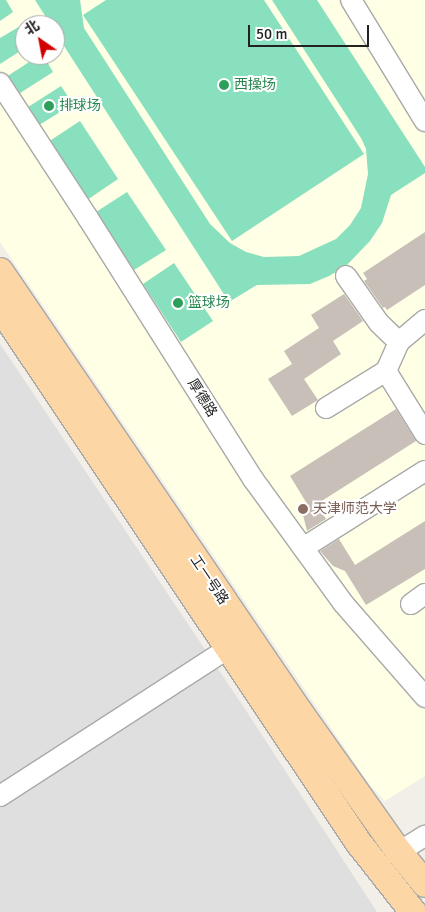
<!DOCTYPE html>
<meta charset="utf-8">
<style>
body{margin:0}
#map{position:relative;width:425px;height:912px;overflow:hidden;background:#f2efe9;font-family:Signika,"Noto Sans SC",sans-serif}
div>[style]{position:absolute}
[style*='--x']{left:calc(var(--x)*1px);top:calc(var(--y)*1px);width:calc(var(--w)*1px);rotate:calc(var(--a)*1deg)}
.residential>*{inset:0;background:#e0dfdf}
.education>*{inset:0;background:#ffffe5}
.pitch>*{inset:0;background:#88e0be}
.building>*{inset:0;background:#c7bfb8}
.roads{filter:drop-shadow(1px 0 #a9a9a9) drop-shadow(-1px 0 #a9a9a9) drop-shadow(0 1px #a9a9a9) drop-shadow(0 -1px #a9a9a9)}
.minor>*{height:20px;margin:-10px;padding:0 10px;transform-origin:10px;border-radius:10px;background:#fff}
.major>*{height:26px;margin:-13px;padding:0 13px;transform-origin:13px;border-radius:13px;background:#fcd6a4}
.dots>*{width:14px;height:14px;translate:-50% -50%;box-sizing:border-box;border:2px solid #fff;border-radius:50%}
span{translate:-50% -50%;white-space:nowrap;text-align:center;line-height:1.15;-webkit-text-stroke:4px #fff;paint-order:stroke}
.leisure-label{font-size:14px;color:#27864d}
.left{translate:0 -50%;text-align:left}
.street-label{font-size:14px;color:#222}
.education-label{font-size:14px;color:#785e54}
.north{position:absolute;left:15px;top:15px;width:50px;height:50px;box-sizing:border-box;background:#fff;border:1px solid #a7a7a7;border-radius:50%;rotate:327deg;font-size:14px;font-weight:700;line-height:20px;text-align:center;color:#222}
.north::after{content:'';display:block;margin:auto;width:18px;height:22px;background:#d40000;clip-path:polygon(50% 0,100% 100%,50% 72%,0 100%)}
.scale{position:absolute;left:248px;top:25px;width:121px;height:22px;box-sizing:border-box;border:2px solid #222;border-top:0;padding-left:6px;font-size:15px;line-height:18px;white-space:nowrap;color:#222;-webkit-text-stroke:4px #fff;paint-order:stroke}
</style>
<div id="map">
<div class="residential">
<div style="clip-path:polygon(0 344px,245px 709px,377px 912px,0 912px)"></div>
</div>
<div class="education">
<div style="clip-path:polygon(evenodd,0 0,425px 0,425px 776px,385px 801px,370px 785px,0 242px,0 0,25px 25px,55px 25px,55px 55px,25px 55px,25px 25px)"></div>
</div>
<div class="pitch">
<div style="clip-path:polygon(0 0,6px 0,13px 12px,0 21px)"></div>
<div style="clip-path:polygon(35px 0,80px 0,84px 28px,210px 224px,230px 243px,246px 252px,264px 257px,299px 256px,336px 239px,350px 225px,361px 208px,368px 174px,366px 149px,361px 138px,272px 0,317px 0,425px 167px,425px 173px,391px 195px,382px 223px,370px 241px,346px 266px,329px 276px,310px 284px,257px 285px,229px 302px,55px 32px,55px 25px,51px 25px)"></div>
<div style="clip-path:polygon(106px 0,264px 0,364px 154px,232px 241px,83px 15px)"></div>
<div style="clip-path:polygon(22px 25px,25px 29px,25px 48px,0 64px,0 38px)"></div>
<div style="clip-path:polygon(40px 55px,43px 55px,53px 72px,17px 95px,6px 77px)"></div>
<div style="clip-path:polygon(61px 86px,73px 104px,36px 127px,25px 109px)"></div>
<div style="clip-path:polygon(80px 121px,118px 179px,87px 200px,48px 142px)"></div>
<div style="clip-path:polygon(127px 192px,166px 250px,134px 270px,96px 212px)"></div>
<div style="clip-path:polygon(174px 263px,213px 321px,181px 342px,143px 284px)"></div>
</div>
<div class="building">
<div style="clip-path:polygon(425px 232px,425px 285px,387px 310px,385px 307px,383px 308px,364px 281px,367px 279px,363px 273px)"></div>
<div style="clip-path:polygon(344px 294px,363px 321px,333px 341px,341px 354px,304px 379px,318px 400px,292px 416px,268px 379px,292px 364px,284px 351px,319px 328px,311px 315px)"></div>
<div style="clip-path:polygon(396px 409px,416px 441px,317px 504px,326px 519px,307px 531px,303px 515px,309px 507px,290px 476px)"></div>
<div style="clip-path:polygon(425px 521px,425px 569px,366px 605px,345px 571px,333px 566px,320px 551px,339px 539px,355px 565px)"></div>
</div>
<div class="roads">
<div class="minor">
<div style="--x:351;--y:0;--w:142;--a:58.6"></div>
<div style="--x:0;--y:83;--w:161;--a:56.9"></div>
<div style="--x:88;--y:218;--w:309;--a:57.7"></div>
<div style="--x:253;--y:479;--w:153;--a:54"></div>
<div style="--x:343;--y:603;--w:125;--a:48.9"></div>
<div style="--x:346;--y:276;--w:57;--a:54.9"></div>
<div style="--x:379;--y:323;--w:28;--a:44"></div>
<div style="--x:425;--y:320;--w:34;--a:140"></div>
<div style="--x:399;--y:342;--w:32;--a:114"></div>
<div style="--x:386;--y:371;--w:74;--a:58.2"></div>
<div style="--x:326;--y:408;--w:70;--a:-31.7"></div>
<div style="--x:303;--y:548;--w:144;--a:-32.3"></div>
<div style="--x:411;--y:604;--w:17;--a:-36"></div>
<div style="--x:0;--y:796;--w:286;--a:-32.9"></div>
<div style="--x:399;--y:852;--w:31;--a:-32"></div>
</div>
<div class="major">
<div style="--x:0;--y:271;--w:532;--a:55.8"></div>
<div style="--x:299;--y:711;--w:173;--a:54.7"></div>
<div style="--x:399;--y:852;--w:41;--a:50.9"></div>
<div style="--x:0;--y:307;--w:644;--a:56.21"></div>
<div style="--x:358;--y:842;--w:89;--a:51.8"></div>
</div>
</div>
<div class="dots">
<div style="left:224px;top:85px;background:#2e9e5b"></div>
<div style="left:49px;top:106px;background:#2e9e5b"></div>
<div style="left:178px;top:303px;background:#2e9e5b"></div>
<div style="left:303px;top:509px;background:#8d6e63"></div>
</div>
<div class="leisure-label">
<span class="left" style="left:234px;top:85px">西操场</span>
<span class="left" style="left:59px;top:106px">排球场</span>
<span class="left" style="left:188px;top:303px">篮球场</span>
</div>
<div class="street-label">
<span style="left:202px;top:398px;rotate:58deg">厚德路</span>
<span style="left:209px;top:580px;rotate:56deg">工一号路</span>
</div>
<div class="education-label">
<span class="left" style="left:313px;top:509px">天津师范大学</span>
</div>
<div class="north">北</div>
<div class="scale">50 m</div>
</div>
